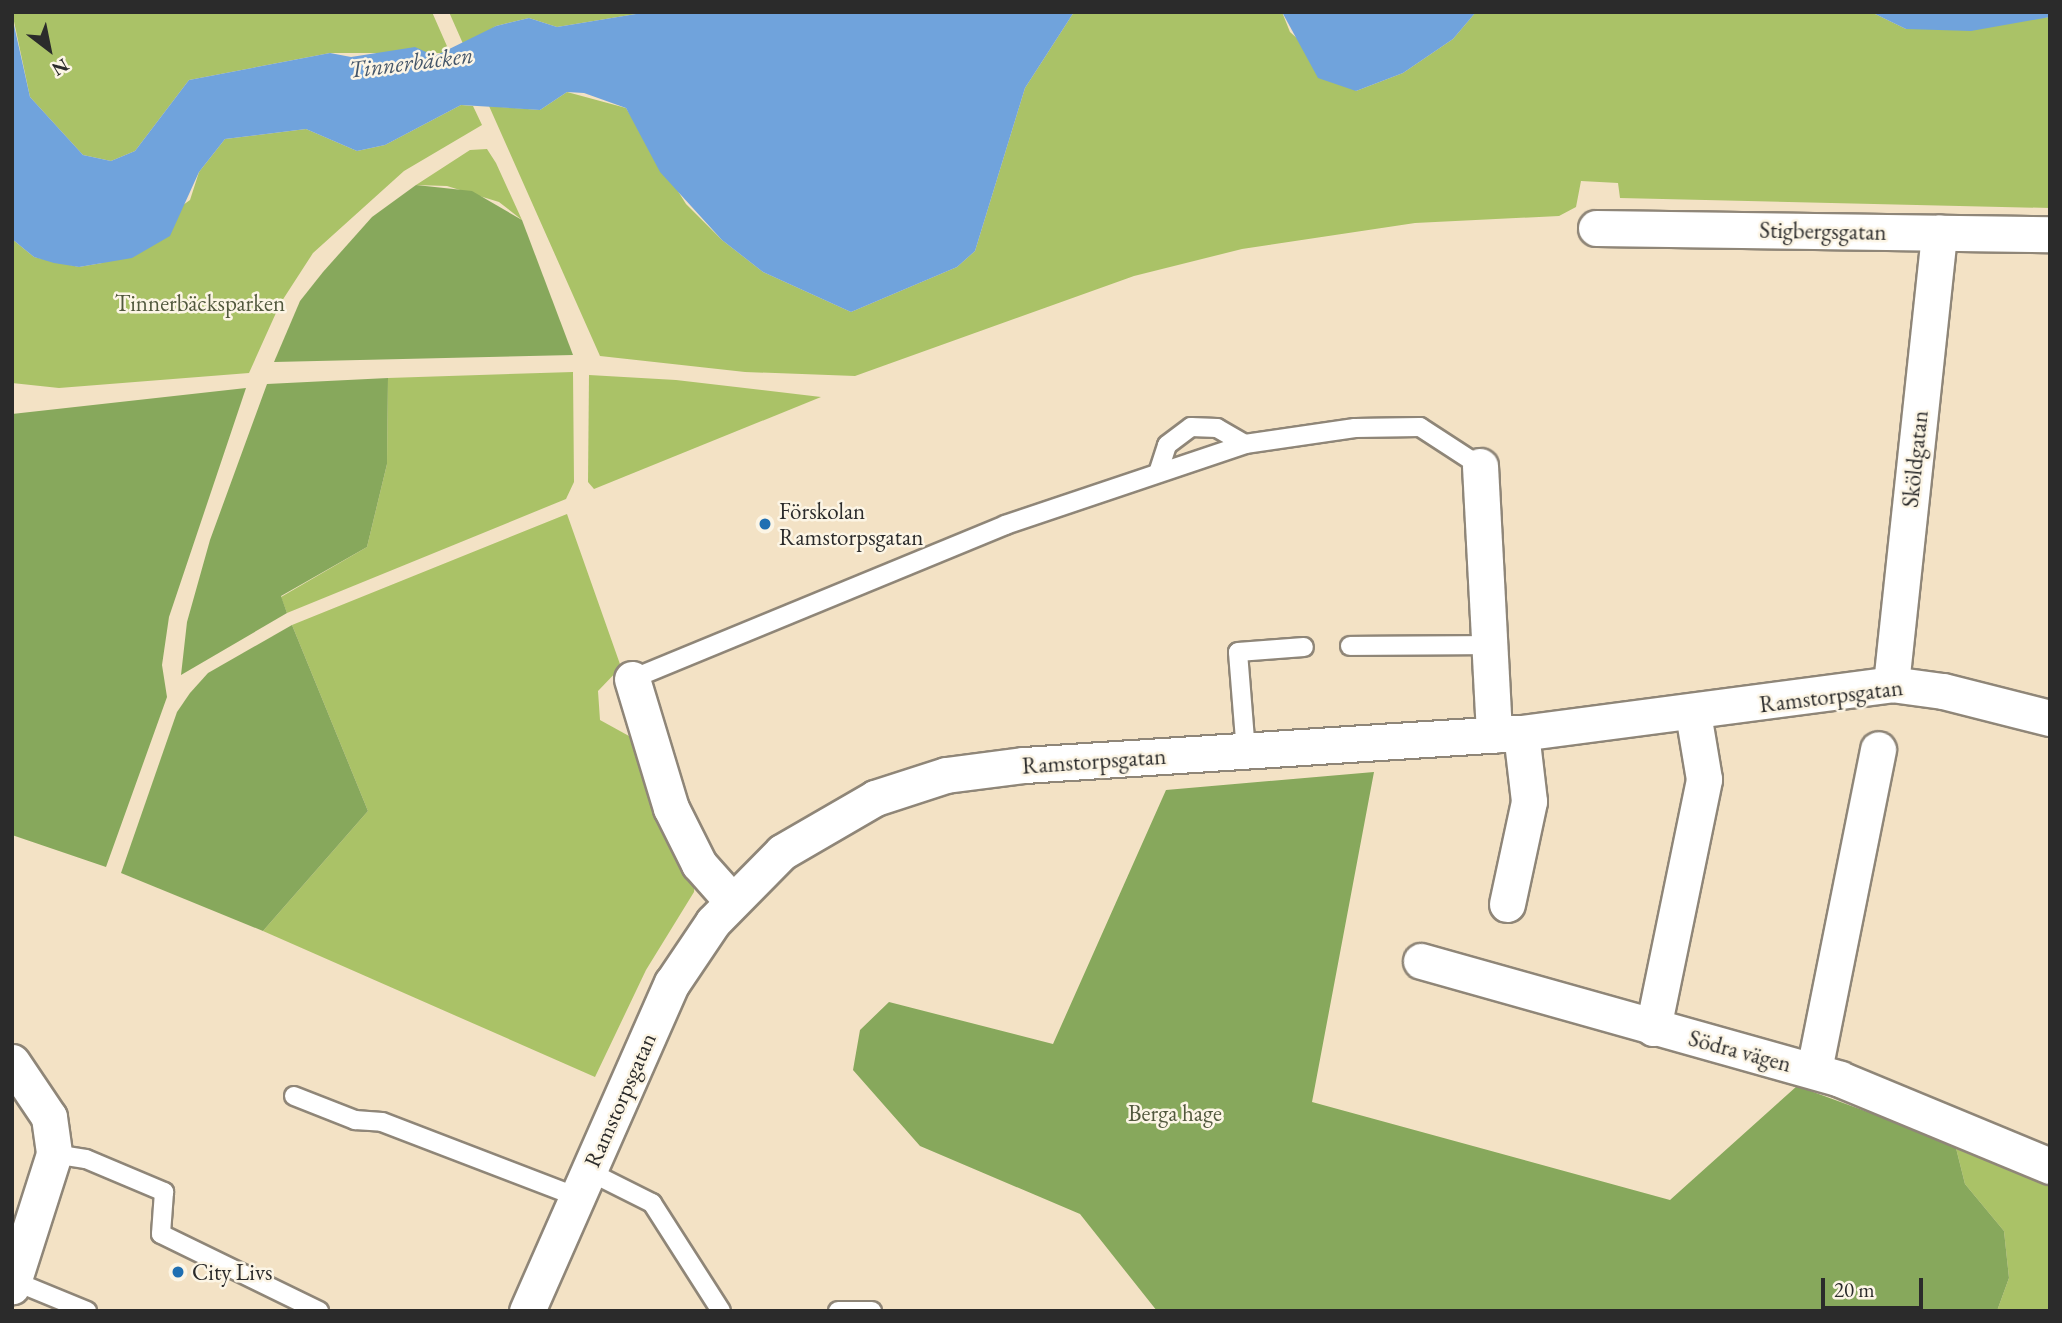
<!DOCTYPE html>
<meta charset="utf-8">
<style>
body{margin:0}
#map{position:relative;width:2062px;height:1323px;overflow:hidden;background:#f3e2c5;font-family:"EB Garamond",serif}
div>[style]{position:absolute}
[style*='--x']{left:calc(var(--x)*1px);top:calc(var(--y)*1px);width:calc(var(--w)*1px);rotate:calc(var(--a)*1deg)}
.green>*{inset:0;background:#aac267}
.forest>*{inset:0;background:#87a85c}
.water>*{inset:0;background:#70a3dc}
.roads{filter:drop-shadow(2px 0 #8f8678) drop-shadow(-2px 0 #8f8678) drop-shadow(0 2px #8f8678) drop-shadow(0 -2px #8f8678)}
.lane>*{height:18px;margin:-9px;padding:0 9px;transform-origin:9px;border-radius:9px;background:#fff}
.street>*{height:35px;margin:-17.5px;padding:0 17.5px;transform-origin:17.5px;border-radius:17.5px;background:#fff}
.dots>*{width:19px;height:19px;translate:-50% -50%;box-sizing:border-box;border:4px solid #fcf5e5;border-radius:50%}
span{translate:-50% -50%;white-space:nowrap;text-align:center;line-height:1.15;-webkit-text-stroke:5px #fcf5e5;paint-order:stroke}
.street-label{font-size:23px;color:#2b2b2b}
.park-label{font-size:23px;color:#51583d}
.poi-label{font-size:23px;color:#2b2b2b}
.left{translate:0 -50%;text-align:left}
.water-label{font-size:24px;color:#435569;font-style:italic}
.frame{position:absolute;inset:0;border:14px solid #2b2b2b;pointer-events:none}
.north{position:absolute;left:14px;top:14px;width:70px;height:70px;-webkit-text-stroke:5px #fcf5e5;paint-order:stroke;rotate:148deg;font-size:19px;font-weight:700;line-height:28px;text-align:center;color:#2b2b2b}
.north::after{content:'';display:block;margin:auto;width:24px;height:32px;background:#2b2b2b;clip-path:polygon(50% 0,100% 100%,50% 72%,0 100%)}
.scale{position:absolute;left:1821px;top:1278px;width:102px;height:32px;box-sizing:border-box;border:4px solid #2b2b2b;border-top:0;padding-left:9px;font-size:21px;line-height:24px;white-space:nowrap;color:#2b2b2b;-webkit-text-stroke:5px #fcf5e5;paint-order:stroke}
</style>
<div id="map">
<div class="green">
<div style="clip-path:polygon(12px 12px,432px 12px,450px 53px,330px 53px,189px 80px,135px 151px,111px 161px,83px 155px,30px 97px)"></div>
<div style="clip-path:polygon(449px 12px,648px 12px,557px 27px,529px 18px,496px 26px,464px 46px)"></div>
<div style="clip-path:polygon(1074px 12px,1282px 12px,1290px 32px,1356px 91px,1403px 73px,1453px 39px,1476px 12px,1871px 12px,1906px 29px,2050px 17px,2050px 208px,1620px 198px,1618px 183px,1581px 181px,1576px 207px,1559px 216px,1415px 223px,1242px 249px,1134px 276px,855px 376px,745px 372px,600px 356px,489px 106px,540px 110px,567px 92px,626px 108px,686px 204px,722px 240px,763px 272px,851px 312px,957px 267px,975px 251px,1025px 88px)"></div>
<div style="clip-path:polygon(461px 105px,473px 106px,482px 125px,404px 171px,313px 253px,280px 304px,249px 373px,59px 388px,12px 383px,12px 239px,34px 257px,79px 267px,102px 263px,190px 200px,199px 172px,225px 139px,306px 129px,357px 151px,385px 145px)"></div>
<div style="clip-path:polygon(487px 149px,496px 163px,522px 220px,499px 202px,447px 186px,416px 185px,470px 150px)"></div>
<div style="clip-path:polygon(573px 372px,574px 482px,566px 499px,287px 613px,281px 597px,367px 547px,387px 464px,388px 378px)"></div>
<div style="clip-path:polygon(589px 375px,676px 380px,821px 397px,594px 489px,588px 482px)"></div>
<div style="clip-path:polygon(567px 514px,621px 667px,598px 691px,600px 720px,629px 736px,695px 878px,694px 892px,646px 970px,595px 1077px,263px 931px,368px 811px,292px 625px)"></div>
<div style="clip-path:polygon(1955px 1144px,2050px 1185px,2050px 1311px,1997px 1311px,2009px 1278px,2004px 1231px,1965px 1184px)"></div>
</div>
<div class="forest">
<div style="clip-path:polygon(416px 185px,472px 191px,522px 220px,573px 355px,274px 362px,300px 301px,323px 272px,372px 217px)"></div>
<div style="clip-path:polygon(388px 378px,387px 464px,367px 547px,281px 596px,287px 613px,181px 675px,187px 622px,210px 540px,267px 384px)"></div>
<div style="clip-path:polygon(246px 388px,169px 617px,162px 665px,167px 697px,106px 867px,12px 835px,12px 414px)"></div>
<div style="clip-path:polygon(292px 625px,368px 811px,263px 931px,121px 873px,177px 712px,190px 693px,208px 673px)"></div>
<div style="clip-path:polygon(1374px 772px,1312px 1102px,1670px 1200px,1797px 1086px,1955px 1144px,1965px 1184px,2004px 1231px,2009px 1278px,1997px 1311px,1157px 1311px,1080px 1214px,920px 1146px,853px 1070px,860px 1030px,889px 1002px,1053px 1044px,1166px 790px)"></div>
</div>
<div class="water">
<div style="clip-path:polygon(648px 12px,1074px 12px,1025px 88px,975px 251px,957px 267px,851px 312px,763px 272px,722px 240px,660px 172px,626px 108px,584px 93px,567px 92px,540px 110px,461px 105px,385px 145px,357px 151px,306px 129px,225px 139px,199px 172px,170px 236px,132px 258px,79px 267px,54px 263px,34px 257px,12px 239px,12px 16px,30px 97px,83px 155px,111px 161px,135px 151px,189px 80px,330px 53px,351px 57px,415px 47px,435px 56px,496px 26px,529px 18px,557px 27px)"></div>
<div style="clip-path:polygon(1282px 12px,1476px 12px,1453px 39px,1403px 73px,1356px 91px,1318px 78px)"></div>
<div style="clip-path:polygon(1871px 12px,2050px 12px,2050px 17px,1971px 31px,1906px 29px)"></div>
</div>
<div class="roads">
<div class="lane">
<div style="--x:1159;--y:470;--w:26;--a:-72"></div>
<div style="--x:1167;--y:445;--w:30;--a:-37"></div>
<div style="--x:1191;--y:427;--w:26;--a:2"></div>
<div style="--x:1217;--y:428;--w:32;--a:30"></div>
<div style="--x:1350;--y:646;--w:140;--a:-0.4"></div>
<div style="--x:632;--y:679;--w:404;--a:-22.4"></div>
<div style="--x:1005;--y:525;--w:253;--a:-18.6"></div>
<div style="--x:1245;--y:444;--w:111;--a:-8.3"></div>
<div style="--x:1355;--y:428;--w:65;--a:-0.9"></div>
<div style="--x:1420;--y:427;--w:72;--a:33"></div>
<div style="--x:1246;--y:752;--w:100;--a:-94.6"></div>
<div style="--x:1238;--y:652;--w:66;--a:-4.3"></div>
<div style="--x:294;--y:1096;--w:66;--a:21.5"></div>
<div style="--x:355;--y:1120;--w:27;--a:4"></div>
<div style="--x:382;--y:1122;--w:209;--a:21"></div>
<div style="--x:54;--y:1154;--w:32;--a:9"></div>
<div style="--x:86;--y:1159;--w:85;--a:22.9"></div>
<div style="--x:164;--y:1192;--w:42;--a:94.1"></div>
<div style="--x:161;--y:1234;--w:176;--a:26"></div>
<div style="--x:588;--y:1171;--w:72;--a:26.6"></div>
<div style="--x:652;--y:1203;--w:128;--a:57.4"></div>
<div style="--x:14;--y:1281;--w:79;--a:22.3"></div>
<div style="--x:838;--y:1311;--w:34;--a:0"></div>
</div>
<div class="street">
<div style="--x:1596;--y:228;--w:454;--a:0.8"></div>
<div style="--x:1480;--y:466;--w:269;--a:87"></div>
<div style="--x:632;--y:679;--w:135;--a:73.2"></div>
<div style="--x:671;--y:808;--w:63;--a:63.4"></div>
<div style="--x:699;--y:864;--w:48;--a:48.4"></div>
<div style="--x:1891;--y:684;--w:454;--a:-83.9"></div>
<div style="--x:1507;--y:904;--w:105;--a:-77.9"></div>
<div style="--x:1529;--y:801;--w:68;--a:-96.7"></div>
<div style="--x:1421;--y:961;--w:435;--a:15.7"></div>
<div style="--x:1840;--y:1079;--w:227;--a:22.5"></div>
<div style="--x:1653;--y:1028;--w:254;--a:-78.4"></div>
<div style="--x:1704;--y:779;--w:67;--a:-99.5"></div>
<div style="--x:12;--y:1062;--w:66;--a:56.1"></div>
<div style="--x:49;--y:1117;--w:37;--a:82"></div>
<div style="--x:54;--y:1154;--w:139;--a:107.7"></div>
<div style="--x:1814;--y:1070;--w:327;--a:-78.7"></div>
<div style="--x:527;--y:1311;--w:359;--a:-66.2"></div>
<div style="--x:672;--y:983;--w:73;--a:-56.1"></div>
<div style="--x:713;--y:922;--w:98;--a:-45.4"></div>
<div style="--x:782;--y:852;--w:108;--a:-30.1"></div>
<div style="--x:875;--y:798;--w:75;--a:-17.9"></div>
<div style="--x:946;--y:775;--w:79;--a:-7.3"></div>
<div style="--x:1024;--y:765;--w:498;--a:-3.7"></div>
<div style="--x:1521;--y:733;--w:373;--a:-7.5"></div>
<div style="--x:1891;--y:684;--w:52;--a:7.7"></div>
<div style="--x:1943;--y:691;--w:110;--a:14.2"></div>
</div>
</div>
<div class="dots">
<div style="left:765px;top:524px;background:#1f6fb2"></div>
<div style="left:178px;top:1272px;background:#1f6fb2"></div>
</div>
<div class="street-label">
<span style="left:1823px;top:231px;rotate:1deg">Stigbergsgatan</span>
<span style="left:1915px;top:459px;rotate:-84deg">Sköldgatan</span>
<span style="left:1831px;top:696px;rotate:-7deg">Ramstorpsgatan</span>
<span style="left:1094px;top:761px;rotate:-4deg">Ramstorpsgatan</span>
<span style="left:1740px;top:1051px;rotate:15deg">Södra vägen</span>
<span style="left:620px;top:1100px;rotate:-66deg">Ramstorpsgatan</span>
</div>
<div class="park-label">
<span style="left:200px;top:303px">Tinnerbäcksparken</span>
<span style="left:1175px;top:1113px">Berga hage</span>
</div>
<div class="poi-label">
<span class="left" style="left:779px;top:524px">Förskolan<br>Ramstorpsgatan</span>
<span class="left" style="left:192px;top:1272px">City Livs</span>
</div>
<div class="water-label">
<span style="left:411px;top:62px;rotate:-7deg">Tinnerbäcken</span>
</div>
<div class="frame"></div>
<div class="north">N</div>
<div class="scale">20 m</div>
</div>
